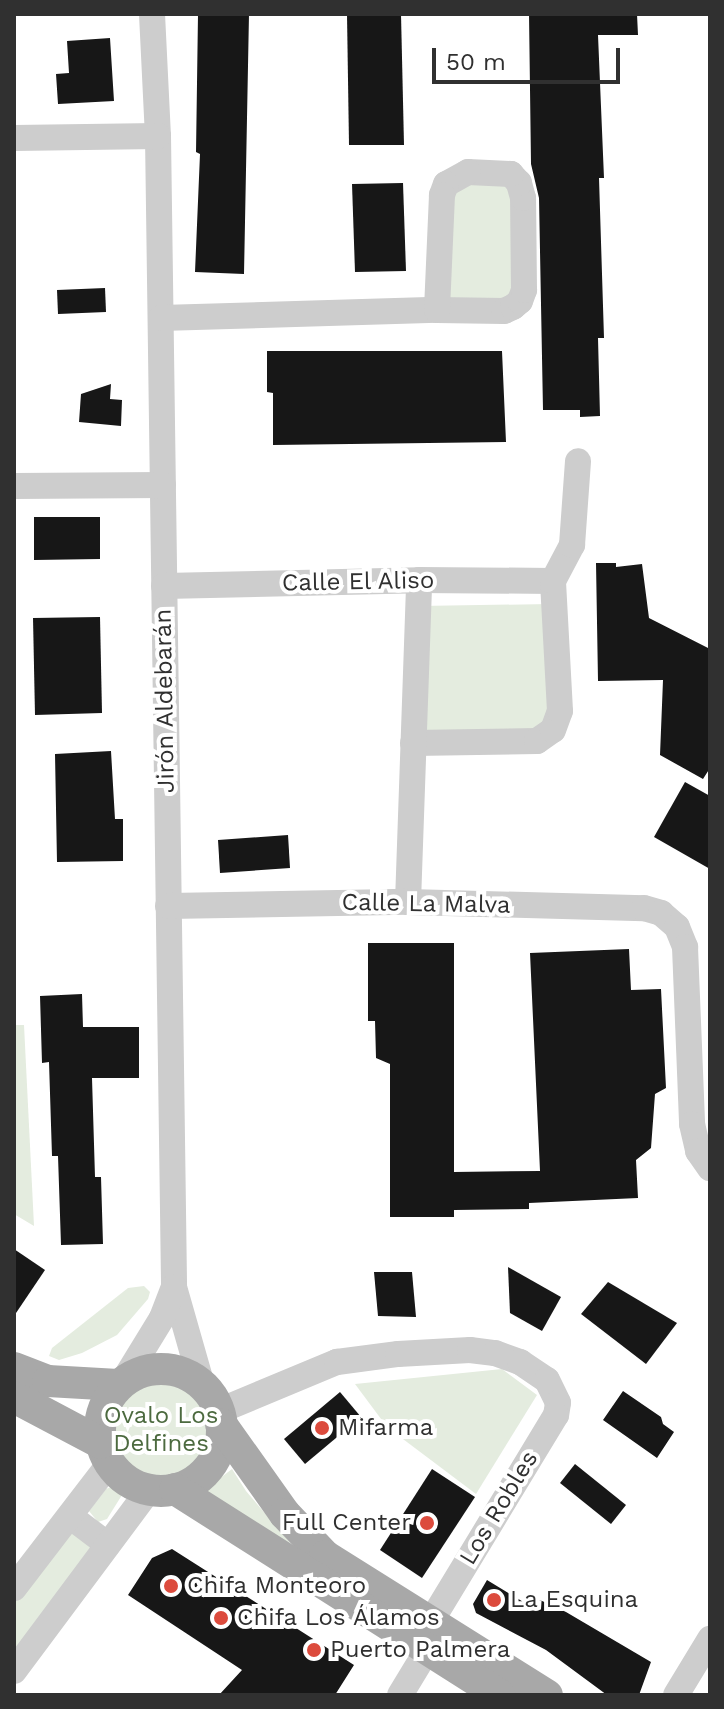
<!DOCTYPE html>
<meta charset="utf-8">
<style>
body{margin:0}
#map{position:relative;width:724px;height:1709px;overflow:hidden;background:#fff;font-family:"Work Sans",sans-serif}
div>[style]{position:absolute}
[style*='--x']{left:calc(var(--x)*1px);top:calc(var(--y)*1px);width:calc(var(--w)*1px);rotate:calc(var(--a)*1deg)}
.green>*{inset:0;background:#e4ecdf}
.round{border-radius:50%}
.building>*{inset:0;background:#171717}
.minor>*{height:26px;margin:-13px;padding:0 13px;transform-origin:13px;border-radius:13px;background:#cdcdcd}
.major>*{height:32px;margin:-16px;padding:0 16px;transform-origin:16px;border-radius:16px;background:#a8a8a8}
.major>.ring{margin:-16px;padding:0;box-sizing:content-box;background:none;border:32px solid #a8a8a8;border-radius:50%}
.dots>*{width:22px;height:22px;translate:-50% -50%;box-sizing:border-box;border:4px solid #fff;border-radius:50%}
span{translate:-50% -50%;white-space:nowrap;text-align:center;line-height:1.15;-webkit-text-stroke:8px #fff;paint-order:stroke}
.street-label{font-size:24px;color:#303030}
.park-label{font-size:24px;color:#4c6a3f}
.poi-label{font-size:24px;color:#303030}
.left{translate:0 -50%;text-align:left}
.right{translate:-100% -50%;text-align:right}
.frame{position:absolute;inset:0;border:16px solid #303030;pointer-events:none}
.scale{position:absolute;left:432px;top:48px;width:188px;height:36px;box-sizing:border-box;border:4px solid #303030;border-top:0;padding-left:10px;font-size:24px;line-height:28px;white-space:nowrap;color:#303030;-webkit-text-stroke:6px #fff;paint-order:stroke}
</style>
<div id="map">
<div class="green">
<div style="clip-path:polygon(511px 174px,513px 301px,437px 303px,446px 183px)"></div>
<div style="clip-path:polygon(550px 604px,552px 732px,421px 734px,419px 606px)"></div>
<div style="clip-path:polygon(14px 1025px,24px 1025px,34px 1226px,14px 1214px)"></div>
<div style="clip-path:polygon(144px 1286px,150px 1292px,148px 1299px,117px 1335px,82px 1353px,59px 1360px,49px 1356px,52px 1348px,128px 1288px)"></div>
<div style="clip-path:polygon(502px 1369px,537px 1395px,476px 1494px,387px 1427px,355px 1384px)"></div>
<div class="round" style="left:114px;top:1383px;width:94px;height:94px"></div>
<div style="clip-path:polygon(232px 1469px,246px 1491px,292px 1545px,202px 1492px)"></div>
<div style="clip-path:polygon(118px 1484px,123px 1489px,122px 1495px,107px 1519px,98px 1522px,89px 1511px,106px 1489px)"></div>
<div style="clip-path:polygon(72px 1527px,94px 1549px,14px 1653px,14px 1601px)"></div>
</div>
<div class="building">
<div style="clip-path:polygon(198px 14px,249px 14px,244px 274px,195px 272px,200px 154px,196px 152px)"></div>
<div style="clip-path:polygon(347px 14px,401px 14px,404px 145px,349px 145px)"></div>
<div style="clip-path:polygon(529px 14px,637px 14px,638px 35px,598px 35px,604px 178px,599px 178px,604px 338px,598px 338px,600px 416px,580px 417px,580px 410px,543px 410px,539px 198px,531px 164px)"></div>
<div style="clip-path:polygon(110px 38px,114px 101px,58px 104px,56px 74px,69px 73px,67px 41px)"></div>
<div style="clip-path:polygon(403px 183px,406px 271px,355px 272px,352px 184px)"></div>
<div style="clip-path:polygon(105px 288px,106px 312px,58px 314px,57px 290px)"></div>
<div style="clip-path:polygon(267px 351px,502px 351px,506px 442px,273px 445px,273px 393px,267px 392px)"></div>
<div style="clip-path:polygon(111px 384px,110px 399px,122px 400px,121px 426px,79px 422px,81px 394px)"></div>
<div style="clip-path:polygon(34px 517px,100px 517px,100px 559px,34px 560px)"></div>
<div style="clip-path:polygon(596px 563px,616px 563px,616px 567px,642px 564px,649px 618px,710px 649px,710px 768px,703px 779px,660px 755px,663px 680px,598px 681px)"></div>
<div style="clip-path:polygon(100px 617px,102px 713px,35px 715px,33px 618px)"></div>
<div style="clip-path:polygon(111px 751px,115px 819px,123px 819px,123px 861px,57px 862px,55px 754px)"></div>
<div style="clip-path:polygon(685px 782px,710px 796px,710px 869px,654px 837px)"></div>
<div style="clip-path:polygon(288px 835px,290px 868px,220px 873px,218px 840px)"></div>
<div style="clip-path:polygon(368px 943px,454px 943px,454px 1172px,540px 1171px,530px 953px,629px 949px,631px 990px,661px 989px,666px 1088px,655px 1094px,651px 1148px,636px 1160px,638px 1198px,529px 1203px,529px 1209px,454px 1210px,454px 1217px,390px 1217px,390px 1064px,376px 1058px,375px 1021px,368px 1021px)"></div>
<div style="clip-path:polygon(82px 994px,83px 1027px,139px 1027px,139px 1078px,92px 1078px,95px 1177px,101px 1177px,103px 1244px,61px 1245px,58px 1156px,52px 1156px,49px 1062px,42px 1063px,40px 996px)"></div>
<div style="clip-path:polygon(14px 1249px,45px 1270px,14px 1316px)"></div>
<div style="clip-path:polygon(508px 1267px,561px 1297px,542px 1331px,510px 1313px)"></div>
<div style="clip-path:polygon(374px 1272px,412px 1272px,416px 1317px,378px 1316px)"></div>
<div style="clip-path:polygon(608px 1282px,677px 1323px,646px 1364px,581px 1314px)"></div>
<div style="clip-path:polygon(623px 1391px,661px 1417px,663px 1424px,674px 1432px,657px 1458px,603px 1420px)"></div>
<div style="clip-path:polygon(340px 1392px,361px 1417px,305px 1464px,284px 1439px)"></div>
<div style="clip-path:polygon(575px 1464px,626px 1505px,611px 1524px,560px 1483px)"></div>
<div style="clip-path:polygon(432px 1469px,475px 1497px,422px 1578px,380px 1550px)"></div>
<div style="clip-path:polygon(172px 1549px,354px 1665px,335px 1695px,219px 1695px,242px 1670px,128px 1595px,152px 1558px)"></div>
<div style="clip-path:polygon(487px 1580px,535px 1609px,540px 1600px,566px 1612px,651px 1662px,639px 1695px,607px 1695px,546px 1650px,476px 1613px,473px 1604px)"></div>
</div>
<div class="minor">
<div style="--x:152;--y:14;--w:122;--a:87.2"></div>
<div style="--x:158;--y:136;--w:1151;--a:89.2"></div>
<div style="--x:174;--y:1287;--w:102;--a:74.1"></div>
<div style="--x:14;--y:138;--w:144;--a:-0.8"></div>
<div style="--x:161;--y:318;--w:276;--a:-1.7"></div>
<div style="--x:437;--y:310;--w:67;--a:0.9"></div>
<div style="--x:504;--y:311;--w:10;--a:-24"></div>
<div style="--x:513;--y:307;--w:9;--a:-41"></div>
<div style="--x:520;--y:301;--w:12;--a:-70"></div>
<div style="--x:524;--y:290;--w:92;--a:-90.6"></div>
<div style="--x:523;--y:198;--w:16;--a:-105"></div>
<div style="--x:519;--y:183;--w:12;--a:-132"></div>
<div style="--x:511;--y:174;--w:43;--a:-177.3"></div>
<div style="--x:468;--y:172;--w:25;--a:151"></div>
<div style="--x:446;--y:184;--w:12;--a:110"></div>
<div style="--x:442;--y:195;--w:115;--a:92.5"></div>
<div style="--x:14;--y:486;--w:149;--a:-0.4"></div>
<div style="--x:164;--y:586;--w:255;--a:-1.3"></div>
<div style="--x:419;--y:580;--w:134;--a:0.4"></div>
<div style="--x:413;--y:743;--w:124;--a:-0.9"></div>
<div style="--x:537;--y:741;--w:19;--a:-35"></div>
<div style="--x:553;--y:730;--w:20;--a:-70"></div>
<div style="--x:560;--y:711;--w:130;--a:-93.1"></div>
<div style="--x:553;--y:581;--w:41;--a:-62.2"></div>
<div style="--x:572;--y:545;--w:84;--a:-85.9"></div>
<div style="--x:408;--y:902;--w:322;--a:-88"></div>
<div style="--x:168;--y:906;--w:240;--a:-1"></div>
<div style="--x:408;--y:902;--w:236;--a:1.5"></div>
<div style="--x:644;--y:908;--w:18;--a:16"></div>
<div style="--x:661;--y:913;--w:21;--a:41"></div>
<div style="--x:677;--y:927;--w:22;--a:68"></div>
<div style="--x:685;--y:947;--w:177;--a:87.7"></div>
<div style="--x:692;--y:1124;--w:28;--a:77"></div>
<div style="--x:698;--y:1151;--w:21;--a:55"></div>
<div style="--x:124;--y:1380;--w:73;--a:-58.5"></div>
<div style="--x:162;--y:1318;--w:33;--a:-69"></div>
<div style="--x:219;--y:1411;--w:128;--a:-22.6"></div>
<div style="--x:337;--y:1362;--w:62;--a:-7.5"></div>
<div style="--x:398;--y:1354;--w:72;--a:-3.2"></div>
<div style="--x:470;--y:1350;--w:25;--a:7"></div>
<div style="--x:495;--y:1353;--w:27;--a:20"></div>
<div style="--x:520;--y:1362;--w:32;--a:34"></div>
<div style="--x:547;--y:1380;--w:25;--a:64"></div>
<div style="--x:558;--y:1403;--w:12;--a:99"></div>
<div style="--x:556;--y:1415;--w:243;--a:121.2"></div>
<div style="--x:71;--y:1517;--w:46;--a:37.1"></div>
<div style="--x:14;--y:1588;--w:158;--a:-52.5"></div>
<div style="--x:14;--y:1671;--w:226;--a:-53.3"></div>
<div style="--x:400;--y:1695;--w:50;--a:-58.8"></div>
<div style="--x:676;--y:1695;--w:66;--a:-58.7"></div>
</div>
<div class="major">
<div style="--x:14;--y:1368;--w:36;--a:21"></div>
<div style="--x:48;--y:1381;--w:70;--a:3.3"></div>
<div class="ring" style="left:100px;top:1369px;width:90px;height:90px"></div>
<div style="--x:14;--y:1397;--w:98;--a:27.9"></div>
<div style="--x:221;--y:1424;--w:110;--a:54.6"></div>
<div style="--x:285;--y:1514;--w:58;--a:46.4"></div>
<div style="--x:325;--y:1556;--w:262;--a:32.1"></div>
<div style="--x:175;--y:1489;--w:384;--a:32.4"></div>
</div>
<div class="dots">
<div style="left:322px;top:1428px;background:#dc4b3d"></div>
<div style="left:427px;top:1523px;background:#dc4b3d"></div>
<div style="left:171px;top:1586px;background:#dc4b3d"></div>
<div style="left:494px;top:1600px;background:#dc4b3d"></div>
<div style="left:221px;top:1618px;background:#dc4b3d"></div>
<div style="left:314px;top:1650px;background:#dc4b3d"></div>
</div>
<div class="street-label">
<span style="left:358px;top:582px;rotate:-1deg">Calle El Aliso</span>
<span style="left:165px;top:701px;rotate:-91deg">Jirón Aldebarán</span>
<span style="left:426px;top:904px;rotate:1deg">Calle La Malva</span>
<span style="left:499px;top:1508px;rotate:-59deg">Los Robles</span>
</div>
<div class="park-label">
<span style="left:161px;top:1430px">Ovalo Los<br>Delfines</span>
</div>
<div class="poi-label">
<span class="left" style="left:338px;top:1428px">Mifarma</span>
<span class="right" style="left:411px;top:1523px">Full Center</span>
<span class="left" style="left:187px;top:1586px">Chifa Monteoro</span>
<span class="left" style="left:510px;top:1600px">La Esquina</span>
<span class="left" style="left:237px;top:1618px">Chifa Los Álamos</span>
<span class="left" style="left:330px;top:1650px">Puerto Palmera</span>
</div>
<div class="frame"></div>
<div class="scale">50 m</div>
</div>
